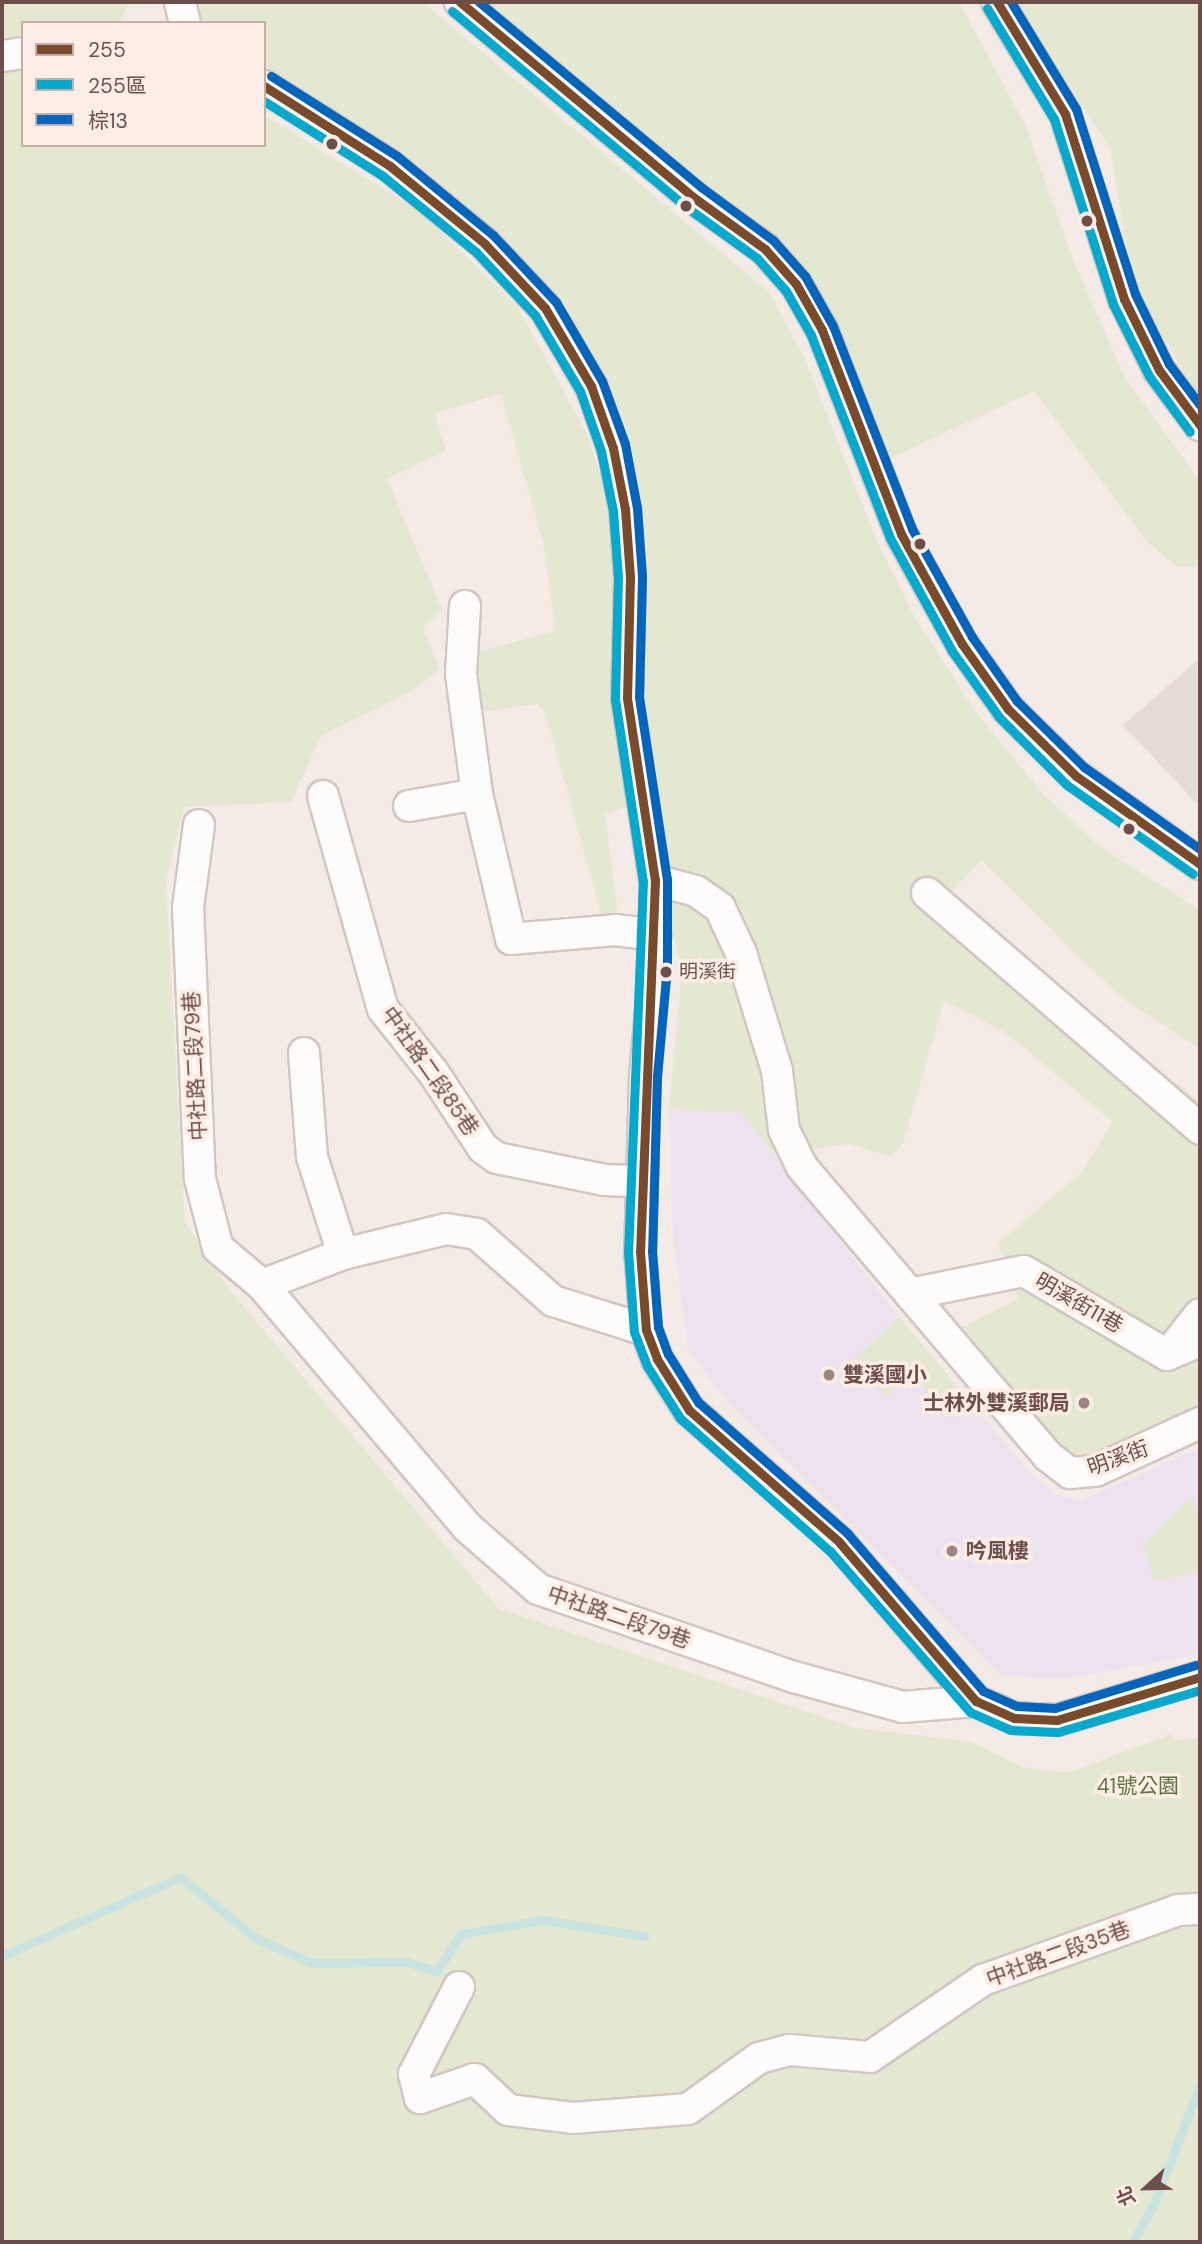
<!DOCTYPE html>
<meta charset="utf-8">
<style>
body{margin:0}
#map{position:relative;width:1202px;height:2244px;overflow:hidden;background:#f4ebe6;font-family:"DM Sans","Noto Sans TC",sans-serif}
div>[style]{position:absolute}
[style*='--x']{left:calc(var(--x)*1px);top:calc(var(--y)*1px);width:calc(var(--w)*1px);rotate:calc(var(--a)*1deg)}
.industrial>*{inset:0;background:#e6dbd7}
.education>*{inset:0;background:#ede3ef}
.green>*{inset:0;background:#e5e8d1}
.stream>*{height:9px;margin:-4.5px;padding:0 4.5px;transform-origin:4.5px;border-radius:4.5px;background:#c9e4e0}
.roads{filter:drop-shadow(2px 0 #d2c6c2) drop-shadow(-2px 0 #d2c6c2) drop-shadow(0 2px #d2c6c2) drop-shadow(0 -2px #d2c6c2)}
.minor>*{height:30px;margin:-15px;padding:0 15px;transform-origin:15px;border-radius:15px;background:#fdfcfb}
.bus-1>*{height:9px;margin:-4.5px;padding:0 4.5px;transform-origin:4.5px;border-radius:4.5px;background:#7a4b2a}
.bus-2>*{height:9px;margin:-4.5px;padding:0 4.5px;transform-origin:4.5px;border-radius:4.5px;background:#00a9ce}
.bus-3>*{height:9px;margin:-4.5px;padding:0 4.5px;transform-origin:4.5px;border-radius:4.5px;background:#0065bd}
.dots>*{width:19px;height:19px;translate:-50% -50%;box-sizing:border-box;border:4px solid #fdeee5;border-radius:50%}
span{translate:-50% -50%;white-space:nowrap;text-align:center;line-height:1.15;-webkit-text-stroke:7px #fdeee5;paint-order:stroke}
.bus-label{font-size:19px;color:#6e4e4a}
.left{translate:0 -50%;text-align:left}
.street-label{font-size:21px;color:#6e4e4a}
.poi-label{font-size:21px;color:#6e4e4a;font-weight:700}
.right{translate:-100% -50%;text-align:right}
.park-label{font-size:21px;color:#5e7442}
.frame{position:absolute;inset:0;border:4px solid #6e4e4a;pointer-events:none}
.legend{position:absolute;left:21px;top:21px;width:245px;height:126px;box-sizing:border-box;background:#fdeee5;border:2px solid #c4aea7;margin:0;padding:9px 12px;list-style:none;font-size:21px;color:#6e4e4a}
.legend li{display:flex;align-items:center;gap:14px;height:35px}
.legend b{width:35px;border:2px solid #c4aea7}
.north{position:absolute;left:1111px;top:2153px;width:70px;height:70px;-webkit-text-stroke:5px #fdeee5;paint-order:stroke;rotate:248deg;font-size:19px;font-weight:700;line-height:28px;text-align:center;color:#6e4e4a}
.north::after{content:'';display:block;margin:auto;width:24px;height:32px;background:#6e4e4a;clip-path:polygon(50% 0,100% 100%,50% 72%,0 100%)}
</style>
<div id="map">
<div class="industrial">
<div style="clip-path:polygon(1200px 658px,1200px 807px,1123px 725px)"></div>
</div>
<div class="education">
<div style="clip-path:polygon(669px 1109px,742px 1113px,895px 1312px,1033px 1476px,1054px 1493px,1080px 1501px,1200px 1448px,1200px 1654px,1065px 1679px,1002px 1676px,727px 1401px,688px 1349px,673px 1235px)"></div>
</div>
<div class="green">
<div style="clip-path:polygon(2px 2px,129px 2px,120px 23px,23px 23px,23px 44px,2px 46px)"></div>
<div style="clip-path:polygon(194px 2px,423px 2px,769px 292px,804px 357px,878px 543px,915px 618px,975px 711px,1043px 794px,1103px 849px,1200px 910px,1200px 1049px,1120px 997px,981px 860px,948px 895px,1070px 1007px,1200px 1101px,1200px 1411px,1149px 1435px,1081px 1457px,1064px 1457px,964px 1338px,962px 1327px,1018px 1299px,998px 1243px,1081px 1173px,1113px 1122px,1006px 1033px,944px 1001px,903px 1143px,892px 1157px,849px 1144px,774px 1154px,742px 1113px,669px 1109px,682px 970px,663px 894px,638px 712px,638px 622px,570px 326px,264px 75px,264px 23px,198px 23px)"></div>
<div style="clip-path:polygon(482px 2px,959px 2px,1026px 127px,1072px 257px,1125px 378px,1200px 481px,1200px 566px,1177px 567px,1147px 541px,1034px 391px,887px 460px,837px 335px,657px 151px)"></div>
<div style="clip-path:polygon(1014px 2px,1200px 2px,1200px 400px,1133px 284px,1110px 148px)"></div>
<div style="clip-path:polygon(23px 65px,23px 145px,264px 145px,264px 115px,418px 210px,518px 307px,587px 434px,609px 500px,637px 804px,605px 814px,618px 916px,606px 924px,600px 909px,545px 712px,537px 704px,490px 711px,480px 710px,476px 704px,474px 653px,555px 631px,544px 545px,501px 394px,435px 413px,446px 451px,387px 479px,442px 610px,423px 627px,439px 669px,411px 692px,321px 736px,291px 802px,184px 807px,166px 881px,185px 1222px,229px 1289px,498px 1608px,856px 1728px,972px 1742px,1022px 1767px,1067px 1773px,1171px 1734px,1176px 1741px,1200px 1737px,1200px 2242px,2px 2242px,2px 69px)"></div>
<div style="clip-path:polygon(899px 1317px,970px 1402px,953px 1418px,911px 1373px,886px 1396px,853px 1360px)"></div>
<div style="clip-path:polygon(1189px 1499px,1200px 1509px,1200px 1571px,1154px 1581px,1143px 1544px)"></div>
</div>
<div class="stream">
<div style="--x:2;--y:1956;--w:195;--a:-23.9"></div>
<div style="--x:180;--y:1877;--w:95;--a:39"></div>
<div style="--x:254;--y:1937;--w:63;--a:24.5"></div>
<div style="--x:311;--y:1963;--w:96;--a:-0.6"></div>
<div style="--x:407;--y:1962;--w:31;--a:17"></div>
<div style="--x:437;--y:1971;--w:44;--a:-57"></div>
<div style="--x:461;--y:1934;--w:83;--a:-9.7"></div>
<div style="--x:543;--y:1920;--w:103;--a:8.9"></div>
<div style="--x:1133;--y:2242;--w:47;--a:-61.8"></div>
<div style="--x:1155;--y:2201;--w:124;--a:-68.8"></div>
</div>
<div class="roads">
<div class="minor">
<div style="--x:180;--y:2;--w:22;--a:77"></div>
<div style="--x:460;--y:2;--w:304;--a:39.9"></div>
<div style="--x:693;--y:197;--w:89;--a:35.8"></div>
<div style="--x:765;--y:249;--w:47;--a:48.5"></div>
<div style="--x:796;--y:284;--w:53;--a:60.5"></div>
<div style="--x:822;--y:330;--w:219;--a:68.8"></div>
<div style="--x:901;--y:534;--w:126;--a:61"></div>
<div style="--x:962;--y:644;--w:80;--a:54.7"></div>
<div style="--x:1008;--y:709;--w:95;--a:44.6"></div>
<div style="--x:1076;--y:776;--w:152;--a:35.4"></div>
<div style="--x:997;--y:2;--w:131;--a:58.7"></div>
<div style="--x:1065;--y:114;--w:194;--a:72.3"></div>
<div style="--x:1124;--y:299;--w:79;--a:63.8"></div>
<div style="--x:1159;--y:370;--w:69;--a:53.3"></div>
<div style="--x:2;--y:56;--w:21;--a:-8"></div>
<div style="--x:264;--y:86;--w:149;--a:32.4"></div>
<div style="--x:390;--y:166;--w:122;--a:39.3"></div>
<div style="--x:484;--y:243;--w:89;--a:46.8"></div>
<div style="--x:545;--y:308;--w:91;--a:59.5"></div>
<div style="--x:591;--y:386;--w:66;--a:70.5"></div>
<div style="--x:613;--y:448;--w:62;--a:78.9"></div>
<div style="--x:625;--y:509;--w:68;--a:85.8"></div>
<div style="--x:630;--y:577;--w:121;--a:91.4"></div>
<div style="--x:627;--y:698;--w:184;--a:81.3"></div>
<div style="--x:655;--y:880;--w:86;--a:90"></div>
<div style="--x:655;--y:966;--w:109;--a:95.2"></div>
<div style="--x:645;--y:1075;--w:176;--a:91.6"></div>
<div style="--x:640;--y:1251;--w:79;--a:85.7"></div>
<div style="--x:646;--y:1330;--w:31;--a:69"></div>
<div style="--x:657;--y:1359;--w:60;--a:57.9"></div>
<div style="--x:689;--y:1410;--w:200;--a:41.3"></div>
<div style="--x:839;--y:1542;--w:210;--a:49.3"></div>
<div style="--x:976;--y:1701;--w:42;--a:24.1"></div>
<div style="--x:1014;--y:1718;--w:43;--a:2.7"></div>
<div style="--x:1057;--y:1720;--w:149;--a:-16.7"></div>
<div style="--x:465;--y:606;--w:68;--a:93.4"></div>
<div style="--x:461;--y:674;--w:121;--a:82.4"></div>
<div style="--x:323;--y:796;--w:221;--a:74.3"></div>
<div style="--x:383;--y:1009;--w:80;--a:51.6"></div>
<div style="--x:433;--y:1072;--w:91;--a:56.7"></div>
<div style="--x:483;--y:1148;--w:17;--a:36"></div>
<div style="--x:497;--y:1158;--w:110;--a:11.5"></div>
<div style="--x:605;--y:1180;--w:35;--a:2"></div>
<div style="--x:409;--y:806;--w:69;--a:-10"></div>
<div style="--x:477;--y:794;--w:149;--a:76.8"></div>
<div style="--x:511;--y:939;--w:104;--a:-4.9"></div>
<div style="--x:615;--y:930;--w:41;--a:7"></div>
<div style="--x:199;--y:825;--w:83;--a:97.6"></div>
<div style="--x:188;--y:907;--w:272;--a:87.5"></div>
<div style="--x:200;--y:1179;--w:71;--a:75.4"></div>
<div style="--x:218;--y:1248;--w:57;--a:40.1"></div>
<div style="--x:262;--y:1285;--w:317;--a:49.7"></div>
<div style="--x:467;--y:1527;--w:94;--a:41.1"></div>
<div style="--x:538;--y:1589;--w:271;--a:19"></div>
<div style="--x:794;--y:1677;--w:113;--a:15.4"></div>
<div style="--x:903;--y:1707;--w:73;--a:-4.7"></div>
<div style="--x:655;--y:880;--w:42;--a:15"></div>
<div style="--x:696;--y:891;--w:29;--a:35"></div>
<div style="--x:720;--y:908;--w:50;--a:65"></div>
<div style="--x:741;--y:953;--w:123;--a:73"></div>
<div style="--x:777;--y:1071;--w:59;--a:83.2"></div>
<div style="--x:784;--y:1130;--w:41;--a:64.1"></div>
<div style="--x:802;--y:1167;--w:380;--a:49.6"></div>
<div style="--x:1048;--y:1456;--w:28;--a:38"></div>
<div style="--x:1070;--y:1473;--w:25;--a:-5"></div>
<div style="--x:1095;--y:1471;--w:115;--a:-24.6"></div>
<div style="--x:927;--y:893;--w:361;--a:40.8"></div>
<div style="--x:304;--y:1053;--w:104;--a:85.6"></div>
<div style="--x:312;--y:1157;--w:102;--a:72.3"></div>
<div style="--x:262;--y:1285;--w:87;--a:-20.9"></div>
<div style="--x:343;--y:1254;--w:106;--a:-13.6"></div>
<div style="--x:446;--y:1229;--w:31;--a:9"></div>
<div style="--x:477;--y:1234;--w:101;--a:41.4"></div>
<div style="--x:553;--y:1301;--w:97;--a:17.3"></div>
<div style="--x:910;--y:1294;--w:116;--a:-11.4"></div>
<div style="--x:1024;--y:1271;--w:166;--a:30.4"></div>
<div style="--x:1167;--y:1355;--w:36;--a:-23"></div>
<div style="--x:1170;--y:1352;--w:48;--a:-51.7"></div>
<div style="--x:459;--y:1987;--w:98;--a:117.3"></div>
<div style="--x:414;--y:2074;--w:25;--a:76"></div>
<div style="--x:420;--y:2098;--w:58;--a:-19.1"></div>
<div style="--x:475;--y:2079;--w:45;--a:43.2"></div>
<div style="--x:508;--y:2110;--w:65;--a:7"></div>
<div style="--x:573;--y:2118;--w:115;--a:-4.5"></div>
<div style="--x:688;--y:2109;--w:87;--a:-35.7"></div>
<div style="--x:759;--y:2058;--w:31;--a:-15"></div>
<div style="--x:789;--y:2050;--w:81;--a:4.9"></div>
<div style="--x:870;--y:2057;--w:137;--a:-34.3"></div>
<div style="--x:983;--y:1980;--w:207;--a:-19.7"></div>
<div style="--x:1178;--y:1910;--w:22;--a:-3"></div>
</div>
</div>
<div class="bus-1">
<div style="--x:460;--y:2;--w:304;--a:39.9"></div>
<div style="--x:693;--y:197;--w:89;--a:35.8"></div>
<div style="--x:765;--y:249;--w:47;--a:48.5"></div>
<div style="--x:796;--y:284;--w:53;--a:60.5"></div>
<div style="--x:822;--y:330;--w:219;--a:68.8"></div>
<div style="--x:901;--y:534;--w:126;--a:61"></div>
<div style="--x:962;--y:644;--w:80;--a:54.7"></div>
<div style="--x:1008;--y:709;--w:95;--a:44.6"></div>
<div style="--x:1076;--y:776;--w:152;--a:35.4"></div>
<div style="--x:997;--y:2;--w:131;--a:58.7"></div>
<div style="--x:1065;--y:114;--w:194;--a:72.3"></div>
<div style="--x:1124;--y:299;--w:79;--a:63.8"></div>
<div style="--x:1159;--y:370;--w:69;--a:53.3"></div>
<div style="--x:264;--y:86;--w:149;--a:32.4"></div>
<div style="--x:390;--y:166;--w:122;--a:39.3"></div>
<div style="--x:484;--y:243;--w:89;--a:46.8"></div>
<div style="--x:545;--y:308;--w:91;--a:59.5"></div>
<div style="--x:591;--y:386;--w:66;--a:70.5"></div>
<div style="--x:613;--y:448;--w:62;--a:78.9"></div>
<div style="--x:625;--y:509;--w:68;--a:85.8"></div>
<div style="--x:630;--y:577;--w:121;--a:91.4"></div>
<div style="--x:627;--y:698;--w:184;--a:81.3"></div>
<div style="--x:655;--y:880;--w:371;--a:92.3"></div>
<div style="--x:640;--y:1251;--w:79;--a:85.7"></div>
<div style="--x:646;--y:1330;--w:31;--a:69"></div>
<div style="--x:657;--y:1359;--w:60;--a:57.9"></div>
<div style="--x:689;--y:1410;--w:200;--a:41.3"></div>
<div style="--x:839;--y:1542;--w:210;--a:49.3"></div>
<div style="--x:976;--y:1701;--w:42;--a:24.1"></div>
<div style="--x:1014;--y:1718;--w:43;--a:2.7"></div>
<div style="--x:1057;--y:1720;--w:149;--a:-16.7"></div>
</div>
<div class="bus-2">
<div style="--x:987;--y:8;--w:130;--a:58.9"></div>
<div style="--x:1054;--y:119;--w:194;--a:72.3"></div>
<div style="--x:1113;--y:304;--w:80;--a:63.4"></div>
<div style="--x:1149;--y:376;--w:69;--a:53.8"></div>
<div style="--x:452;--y:11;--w:304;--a:39.9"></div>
<div style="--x:685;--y:206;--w:89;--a:35.8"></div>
<div style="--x:757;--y:258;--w:44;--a:48.7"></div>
<div style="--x:786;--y:291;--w:51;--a:60.4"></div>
<div style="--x:811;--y:335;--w:218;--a:68.7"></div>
<div style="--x:890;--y:538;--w:129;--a:61.2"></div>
<div style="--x:952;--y:651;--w:81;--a:54.5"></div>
<div style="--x:999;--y:717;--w:96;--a:45"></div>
<div style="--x:1067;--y:785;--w:154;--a:35.2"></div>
<div style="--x:264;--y:101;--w:141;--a:32.2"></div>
<div style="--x:383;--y:176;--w:120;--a:39.3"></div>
<div style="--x:476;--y:252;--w:86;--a:46.9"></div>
<div style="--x:535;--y:315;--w:88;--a:59.4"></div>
<div style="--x:580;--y:391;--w:64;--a:70.7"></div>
<div style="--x:601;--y:451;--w:61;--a:78.7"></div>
<div style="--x:613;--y:511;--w:66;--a:85.7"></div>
<div style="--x:618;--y:577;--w:122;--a:91.4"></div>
<div style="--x:615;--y:699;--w:184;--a:81.3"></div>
<div style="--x:643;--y:881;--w:370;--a:92.3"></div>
<div style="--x:628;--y:1251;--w:81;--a:85.8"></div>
<div style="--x:634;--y:1332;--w:36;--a:69"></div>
<div style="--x:647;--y:1366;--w:62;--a:57.6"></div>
<div style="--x:680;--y:1418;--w:200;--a:41.6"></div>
<div style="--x:830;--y:1551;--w:213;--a:49"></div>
<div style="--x:970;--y:1712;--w:45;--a:23.7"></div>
<div style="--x:1011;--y:1730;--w:47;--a:2.4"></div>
<div style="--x:1058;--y:1732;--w:148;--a:-16.5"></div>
</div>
<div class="bus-3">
<div style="--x:479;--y:2;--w:289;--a:39.8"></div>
<div style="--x:701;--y:187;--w:89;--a:36.4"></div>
<div style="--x:773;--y:240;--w:48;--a:48.4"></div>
<div style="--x:805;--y:276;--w:57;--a:60.8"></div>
<div style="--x:833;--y:326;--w:218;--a:68.7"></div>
<div style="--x:912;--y:529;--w:124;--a:60.9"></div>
<div style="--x:972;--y:637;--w:78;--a:54.9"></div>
<div style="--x:1017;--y:701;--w:94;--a:44.6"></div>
<div style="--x:1084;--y:767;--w:142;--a:35.3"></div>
<div style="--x:1011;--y:2;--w:125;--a:58.7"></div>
<div style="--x:1076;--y:109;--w:194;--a:72.3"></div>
<div style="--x:1135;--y:294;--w:78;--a:64.1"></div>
<div style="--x:1169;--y:364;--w:51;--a:52.9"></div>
<div style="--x:271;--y:76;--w:149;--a:32.4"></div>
<div style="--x:397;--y:156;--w:124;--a:39.5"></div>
<div style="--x:493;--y:235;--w:92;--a:46.8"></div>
<div style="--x:556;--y:302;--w:91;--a:59.8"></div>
<div style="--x:602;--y:381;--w:67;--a:69.9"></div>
<div style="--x:625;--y:444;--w:65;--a:79.4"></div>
<div style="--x:637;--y:508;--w:68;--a:85.8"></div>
<div style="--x:642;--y:576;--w:121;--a:91.4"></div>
<div style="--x:639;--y:697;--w:184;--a:81.3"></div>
<div style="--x:667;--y:879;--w:87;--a:90"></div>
<div style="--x:667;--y:966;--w:110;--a:95.2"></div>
<div style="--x:657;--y:1076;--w:175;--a:91.6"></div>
<div style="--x:652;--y:1251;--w:76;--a:85.5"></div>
<div style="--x:658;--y:1327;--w:29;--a:70"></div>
<div style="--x:668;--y:1354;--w:57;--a:58"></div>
<div style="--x:698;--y:1402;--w:200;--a:41.3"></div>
<div style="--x:848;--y:1534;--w:207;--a:49.3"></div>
<div style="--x:983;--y:1691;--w:37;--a:24"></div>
<div style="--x:1017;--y:1706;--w:38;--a:3"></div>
<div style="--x:1055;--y:1708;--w:147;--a:-17"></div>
</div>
<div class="dots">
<div style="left:332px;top:144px;background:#6e4e4a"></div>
<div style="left:686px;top:206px;background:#6e4e4a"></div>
<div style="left:1087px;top:221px;background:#6e4e4a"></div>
<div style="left:920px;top:544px;background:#6e4e4a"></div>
<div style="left:1129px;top:829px;background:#6e4e4a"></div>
<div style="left:666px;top:972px;background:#6e4e4a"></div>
<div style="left:829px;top:1375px;background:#9d8581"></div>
<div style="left:1084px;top:1403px;background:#9d8581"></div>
<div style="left:952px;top:1551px;background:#9d8581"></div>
</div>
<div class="bus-label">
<span class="left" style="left:679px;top:972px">明溪街</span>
</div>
<div class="street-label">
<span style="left:195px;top:1066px;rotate:-93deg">中社路二段79巷</span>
<span style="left:430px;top:1071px;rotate:55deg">中社路二段85巷</span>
<span style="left:1079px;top:1303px;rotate:30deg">明溪街11巷</span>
<span style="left:1118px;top:1458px;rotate:-20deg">明溪街</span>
<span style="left:619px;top:1617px;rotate:19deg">中社路二段79巷</span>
<span style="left:1058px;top:1954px;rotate:-20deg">中社路二段35巷</span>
</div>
<div class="poi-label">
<span class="left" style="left:843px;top:1375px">雙溪國小</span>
<span class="right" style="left:1070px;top:1403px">士林外雙溪郵局</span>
<span class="left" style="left:966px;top:1551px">吟風樓</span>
</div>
<div class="park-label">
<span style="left:1138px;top:1786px">41號公園</span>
</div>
<div class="frame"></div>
<ul class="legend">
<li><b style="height:9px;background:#7a4b2a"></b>255</li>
<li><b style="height:9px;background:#00a9ce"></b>255區</li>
<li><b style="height:9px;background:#0065bd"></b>棕13</li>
</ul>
<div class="north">北</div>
</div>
